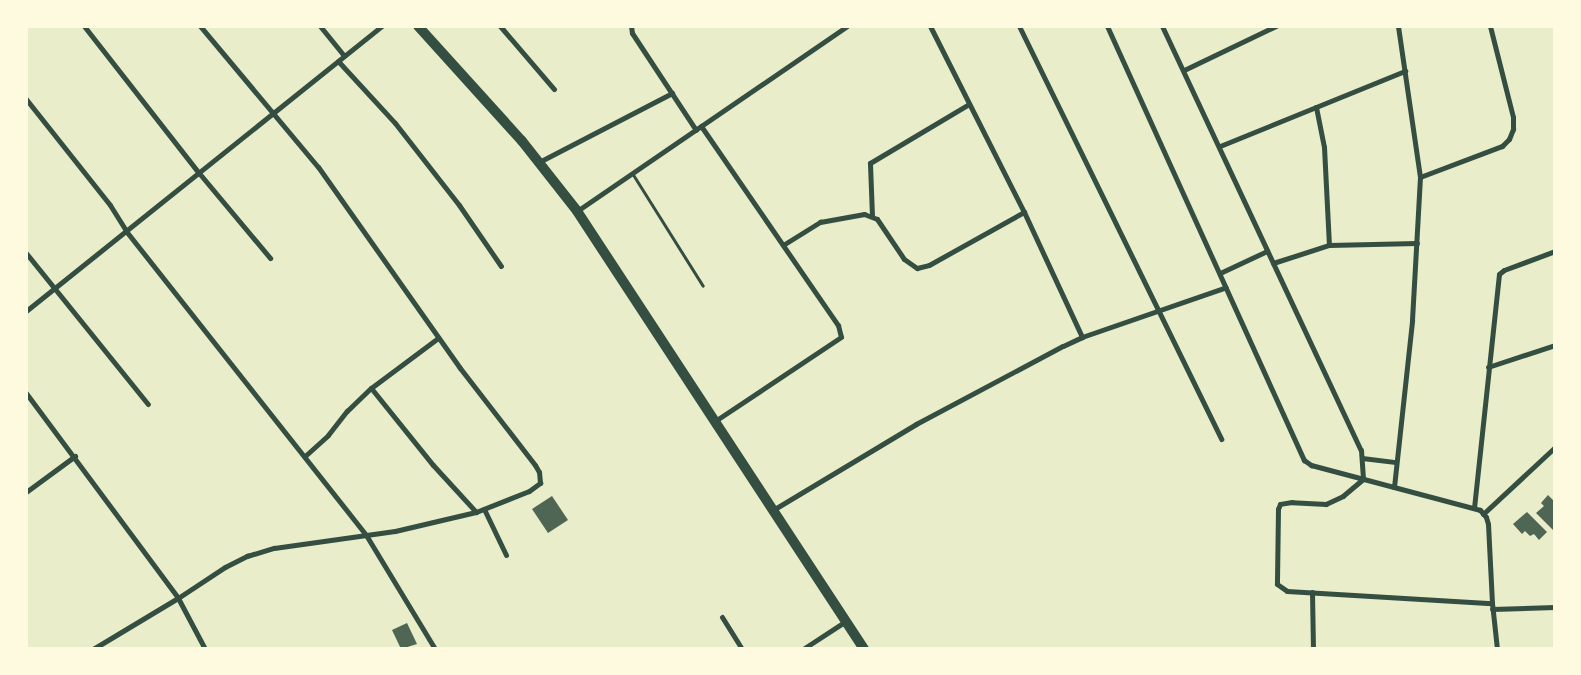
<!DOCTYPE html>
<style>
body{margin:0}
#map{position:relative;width:1581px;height:675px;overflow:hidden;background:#e9edc9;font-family:Arial,sans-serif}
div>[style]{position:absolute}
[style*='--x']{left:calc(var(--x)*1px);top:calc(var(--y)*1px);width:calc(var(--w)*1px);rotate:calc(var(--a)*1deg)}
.building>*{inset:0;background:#4f6655}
.service>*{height:3px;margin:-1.5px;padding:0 1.5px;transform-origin:1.5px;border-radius:1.5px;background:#344e41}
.minor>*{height:5px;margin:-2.5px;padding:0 2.5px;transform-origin:2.5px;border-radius:2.5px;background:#344e41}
.trunk>*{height:10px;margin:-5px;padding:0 5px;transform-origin:5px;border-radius:5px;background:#344e41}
span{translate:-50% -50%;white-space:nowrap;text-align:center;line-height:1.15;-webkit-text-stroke:5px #fefae0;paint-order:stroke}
.frame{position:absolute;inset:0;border:28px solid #fefae0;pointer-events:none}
</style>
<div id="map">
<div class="building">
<div style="clip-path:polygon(1548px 495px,1555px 502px,1554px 531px,1536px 513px,1544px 506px,1541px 503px)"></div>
<div style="clip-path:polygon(552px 496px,568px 520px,548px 533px,532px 509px)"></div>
<div style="clip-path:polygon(1527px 512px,1547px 532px,1539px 540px,1534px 534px,1530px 536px,1525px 531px,1522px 534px,1513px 524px)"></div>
<div style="clip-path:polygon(407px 623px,417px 644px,401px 649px,392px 630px)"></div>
</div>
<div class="service">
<div style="--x:632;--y:173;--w:133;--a:57.9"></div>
</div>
<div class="minor">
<div style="--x:84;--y:26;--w:187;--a:52"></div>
<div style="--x:199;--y:173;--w:111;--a:50.1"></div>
<div style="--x:320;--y:26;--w:38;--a:51"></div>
<div style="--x:500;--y:26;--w:83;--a:49.4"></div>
<div style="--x:631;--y:26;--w:7;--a:82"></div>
<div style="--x:632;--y:33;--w:116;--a:56.6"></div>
<div style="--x:930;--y:26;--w:208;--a:63.2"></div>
<div style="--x:1024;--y:212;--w:138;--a:65.1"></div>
<div style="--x:1019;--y:26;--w:460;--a:63.9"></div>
<div style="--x:1107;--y:26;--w:477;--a:65.6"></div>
<div style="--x:1304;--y:460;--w:9;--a:36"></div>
<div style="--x:1311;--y:465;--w:175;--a:14.9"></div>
<div style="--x:1480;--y:510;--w:9;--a:49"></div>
<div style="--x:1486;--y:517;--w:7;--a:74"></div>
<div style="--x:1488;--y:524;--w:79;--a:87.1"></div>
<div style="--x:1492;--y:603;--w:46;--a:83.8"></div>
<div style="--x:1162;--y:26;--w:468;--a:64.9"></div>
<div style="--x:1361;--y:450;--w:29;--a:86"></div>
<div style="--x:1363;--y:479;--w:26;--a:140"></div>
<div style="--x:1343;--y:496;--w:19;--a:155"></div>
<div style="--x:1326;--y:504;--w:34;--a:-177"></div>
<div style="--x:1292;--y:502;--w:12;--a:171"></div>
<div style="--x:1280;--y:504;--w:5;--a:112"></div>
<div style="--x:1278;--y:509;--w:75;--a:90.8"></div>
<div style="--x:1277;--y:584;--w:12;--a:35"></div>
<div style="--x:1287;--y:591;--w:205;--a:3.4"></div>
<div style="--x:338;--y:61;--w:84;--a:47.4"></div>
<div style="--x:395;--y:123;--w:104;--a:52"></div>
<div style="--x:459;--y:205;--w:74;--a:55.5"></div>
<div style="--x:1184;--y:70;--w:102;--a:-25.6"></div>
<div style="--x:26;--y:99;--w:135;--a:51.6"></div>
<div style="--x:110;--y:205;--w:31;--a:58"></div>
<div style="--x:126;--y:231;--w:387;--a:51.7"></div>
<div style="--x:366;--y:535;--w:133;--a:58.8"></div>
<div style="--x:1316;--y:107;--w:41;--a:78.7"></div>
<div style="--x:1324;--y:147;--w:98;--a:87.1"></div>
<div style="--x:701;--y:126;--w:242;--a:55.5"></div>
<div style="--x:838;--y:325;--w:12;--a:76"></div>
<div style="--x:841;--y:337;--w:151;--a:146.3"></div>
<div style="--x:1220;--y:146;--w:200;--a:-22.1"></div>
<div style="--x:539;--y:162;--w:150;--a:-27.4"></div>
<div style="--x:1420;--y:177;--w:88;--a:-20.7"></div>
<div style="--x:1502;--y:146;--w:10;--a:-45"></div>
<div style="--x:1509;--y:139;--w:11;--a:-68"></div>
<div style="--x:1513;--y:129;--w:12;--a:-90"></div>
<div style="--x:1513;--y:117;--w:94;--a:-104.2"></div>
<div style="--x:577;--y:211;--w:327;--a:-34.4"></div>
<div style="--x:872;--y:216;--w:53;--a:-92.2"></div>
<div style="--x:870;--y:163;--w:115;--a:-30.8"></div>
<div style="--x:783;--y:245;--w:44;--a:-31.9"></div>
<div style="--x:820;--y:222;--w:45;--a:-10.3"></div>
<div style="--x:864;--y:214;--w:14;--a:21"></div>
<div style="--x:877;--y:219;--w:48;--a:56"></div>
<div style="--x:904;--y:259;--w:16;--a:35"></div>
<div style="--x:917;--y:268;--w:12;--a:-14"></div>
<div style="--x:929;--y:265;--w:109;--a:-29.2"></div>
<div style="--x:26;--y:253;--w:194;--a:51.1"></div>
<div style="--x:1273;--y:263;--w:59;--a:-17.8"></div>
<div style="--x:1329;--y:245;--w:88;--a:-1.3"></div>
<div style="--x:1220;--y:273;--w:52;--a:-25.1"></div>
<div style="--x:26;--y:311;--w:456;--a:-38.7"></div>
<div style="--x:1488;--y:367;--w:71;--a:-18.2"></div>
<div style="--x:371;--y:388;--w:99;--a:51.2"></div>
<div style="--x:433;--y:465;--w:64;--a:47.5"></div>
<div style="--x:26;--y:393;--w:255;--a:53.4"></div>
<div style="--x:178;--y:598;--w:58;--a:62.1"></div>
<div style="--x:305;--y:456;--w:31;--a:-42"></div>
<div style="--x:328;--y:435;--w:31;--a:-52"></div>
<div style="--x:347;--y:411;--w:33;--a:-44"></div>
<div style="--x:371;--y:388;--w:84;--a:-36.7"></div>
<div style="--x:1362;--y:458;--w:34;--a:7"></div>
<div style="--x:1394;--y:487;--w:168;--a:-83.8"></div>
<div style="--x:1412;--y:320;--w:143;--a:-86.8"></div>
<div style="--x:1420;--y:177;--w:153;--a:-98.3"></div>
<div style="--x:26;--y:492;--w:61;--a:-36.3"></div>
<div style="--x:1474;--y:508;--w:235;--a:-83.9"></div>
<div style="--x:1499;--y:274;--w:6;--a:-39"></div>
<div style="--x:1504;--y:270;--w:54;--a:-20.4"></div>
<div style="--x:484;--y:509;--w:51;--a:64.4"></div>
<div style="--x:773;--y:510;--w:167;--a:-31"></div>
<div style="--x:916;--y:424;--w:166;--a:-28"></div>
<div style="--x:1063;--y:346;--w:21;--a:-25"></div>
<div style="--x:1082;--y:337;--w:152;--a:-19.1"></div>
<div style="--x:1483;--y:514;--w:98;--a:-42.9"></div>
<div style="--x:1312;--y:592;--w:57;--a:89"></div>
<div style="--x:1492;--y:609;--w:63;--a:-1.8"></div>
<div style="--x:722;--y:617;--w:38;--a:58"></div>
<div style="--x:93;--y:649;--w:99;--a:-31"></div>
<div style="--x:178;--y:598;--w:56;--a:-33.4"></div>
<div style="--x:225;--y:567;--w:25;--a:-27"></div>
<div style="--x:247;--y:556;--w:28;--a:-17"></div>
<div style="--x:274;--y:548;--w:122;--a:-8"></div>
<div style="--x:395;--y:531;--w:83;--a:-13.2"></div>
<div style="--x:476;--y:512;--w:57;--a:-21.6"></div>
<div style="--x:529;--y:491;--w:14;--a:-36"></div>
<div style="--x:540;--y:483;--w:11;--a:-95"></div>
<div style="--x:539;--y:472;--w:8;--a:-120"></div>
<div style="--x:535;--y:465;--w:123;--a:-127.7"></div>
<div style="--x:460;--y:368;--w:246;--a:-125.2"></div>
<div style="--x:318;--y:167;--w:184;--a:-129.9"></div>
<div style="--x:803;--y:649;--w:51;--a:-33.1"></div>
</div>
<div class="trunk">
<div style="--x:418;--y:26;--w:155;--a:47.9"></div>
<div style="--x:522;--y:141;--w:89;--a:51.8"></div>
<div style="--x:577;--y:211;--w:524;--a:56.77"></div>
</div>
<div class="frame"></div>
</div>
